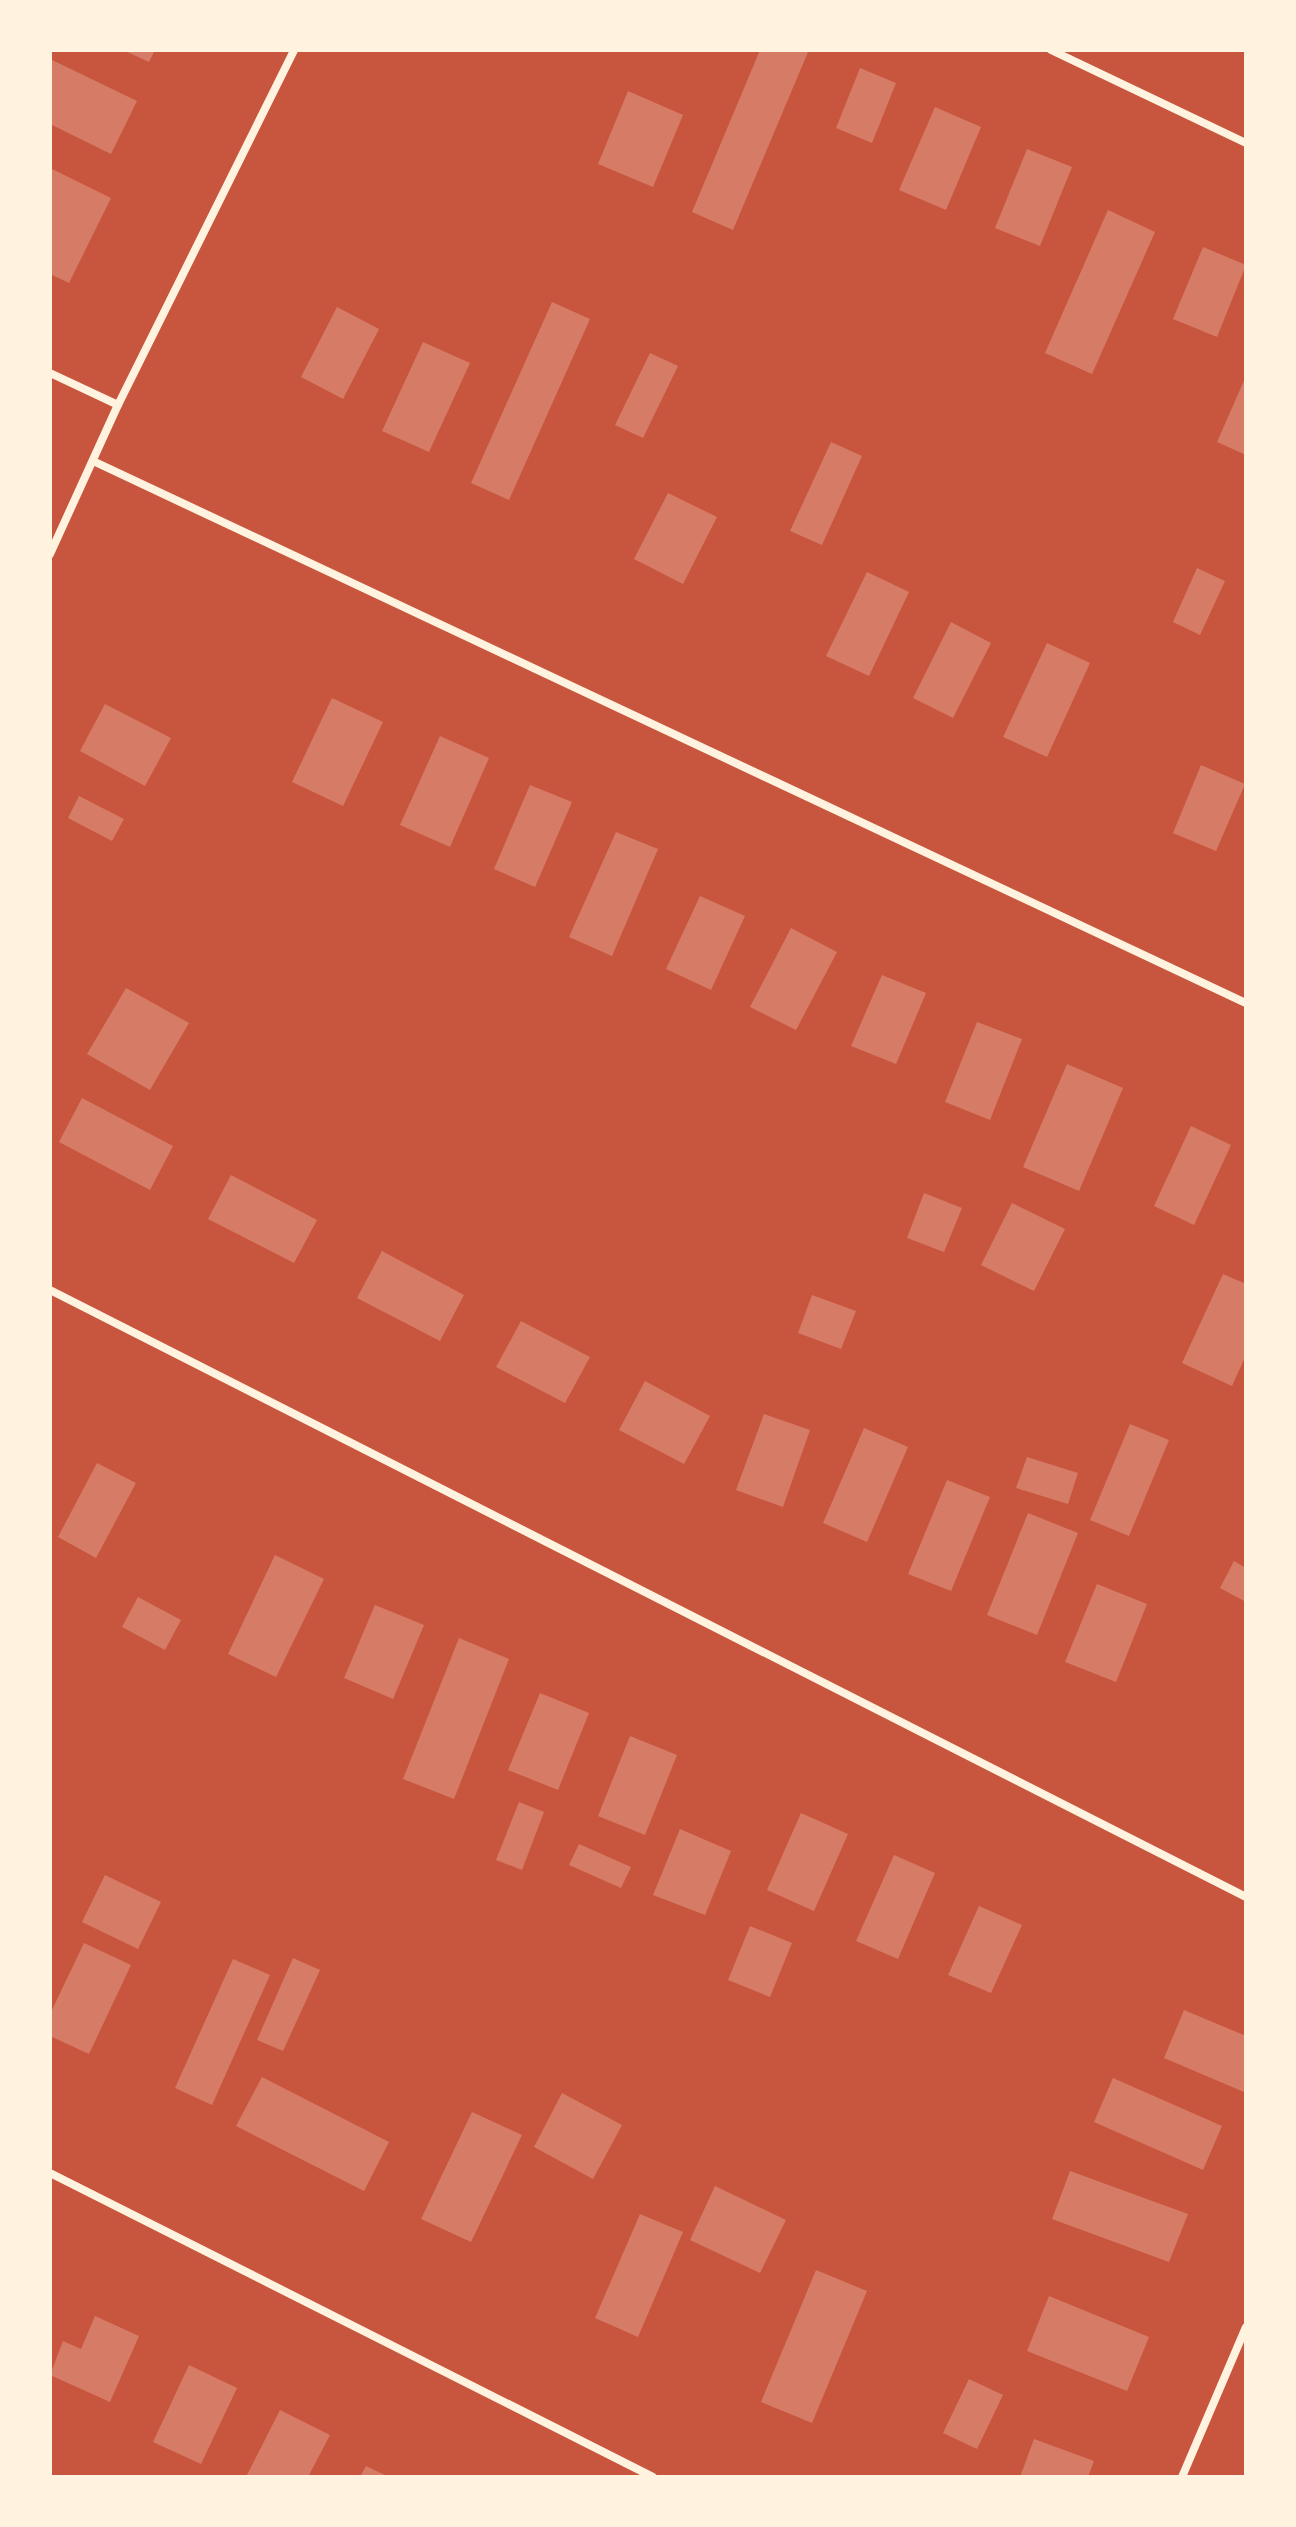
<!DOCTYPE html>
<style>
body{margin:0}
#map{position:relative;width:1296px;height:2527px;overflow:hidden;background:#c8553d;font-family:Mulish,sans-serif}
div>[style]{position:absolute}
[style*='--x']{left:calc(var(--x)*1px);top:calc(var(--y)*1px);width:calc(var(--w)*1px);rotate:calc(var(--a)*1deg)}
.building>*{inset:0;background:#d67c66}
.minor>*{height:8px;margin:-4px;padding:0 4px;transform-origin:4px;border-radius:4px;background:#fff3e0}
span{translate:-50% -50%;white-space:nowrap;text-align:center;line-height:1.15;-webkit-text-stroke:8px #fff3e0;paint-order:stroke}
.frame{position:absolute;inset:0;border:52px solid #fff3e0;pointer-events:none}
</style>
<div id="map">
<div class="building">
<div style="clip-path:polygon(123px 50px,155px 50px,149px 62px)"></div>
<div style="clip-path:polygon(760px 50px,808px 52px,733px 230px,692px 212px)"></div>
<div style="clip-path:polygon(50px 59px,137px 101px,111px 154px,50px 124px)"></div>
<div style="clip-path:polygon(860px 68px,896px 83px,872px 143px,836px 128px)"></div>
<div style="clip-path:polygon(628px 91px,683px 115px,653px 187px,598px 164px)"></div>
<div style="clip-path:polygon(935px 107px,981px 127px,946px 210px,899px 190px)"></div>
<div style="clip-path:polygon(1027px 149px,1072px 167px,1040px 246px,995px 228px)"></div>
<div style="clip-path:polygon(50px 168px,111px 198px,69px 283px,50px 274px)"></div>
<div style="clip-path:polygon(1108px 210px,1155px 232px,1092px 374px,1045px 353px)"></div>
<div style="clip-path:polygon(1203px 247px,1246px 265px,1217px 337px,1173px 319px)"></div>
<div style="clip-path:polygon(552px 302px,590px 319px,509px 500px,471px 483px)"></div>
<div style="clip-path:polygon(337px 307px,379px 329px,343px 399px,301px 377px)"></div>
<div style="clip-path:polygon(423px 342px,470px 363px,429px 452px,382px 431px)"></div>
<div style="clip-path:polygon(650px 353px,678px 366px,643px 438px,615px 425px)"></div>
<div style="clip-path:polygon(1246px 376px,1246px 455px,1217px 442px)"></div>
<div style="clip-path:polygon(831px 442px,862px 456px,822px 545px,790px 531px)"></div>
<div style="clip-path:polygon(668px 493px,717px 517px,683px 584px,634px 559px)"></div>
<div style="clip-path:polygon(1197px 568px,1225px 581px,1200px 635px,1173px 622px)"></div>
<div style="clip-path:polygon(867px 572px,909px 592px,869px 676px,826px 656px)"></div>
<div style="clip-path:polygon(951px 622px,991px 643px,953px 718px,913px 698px)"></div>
<div style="clip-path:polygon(1047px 643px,1090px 663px,1047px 757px,1003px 737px)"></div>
<div style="clip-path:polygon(332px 698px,383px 722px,343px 806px,292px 782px)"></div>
<div style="clip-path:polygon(105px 704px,171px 738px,145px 786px,80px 751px)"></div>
<div style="clip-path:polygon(440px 736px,489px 758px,450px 847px,400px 825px)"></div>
<div style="clip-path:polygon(1201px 765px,1245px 784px,1216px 851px,1173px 833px)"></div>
<div style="clip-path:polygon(530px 785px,572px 802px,535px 887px,494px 869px)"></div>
<div style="clip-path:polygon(79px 796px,124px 819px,112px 841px,68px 818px)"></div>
<div style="clip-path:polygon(616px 832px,658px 849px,612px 956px,569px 937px)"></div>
<div style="clip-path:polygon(700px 896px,745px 916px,711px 990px,666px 969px)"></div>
<div style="clip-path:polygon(791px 928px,837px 952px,796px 1030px,750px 1007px)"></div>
<div style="clip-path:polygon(882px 975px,926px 993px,896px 1064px,851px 1046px)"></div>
<div style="clip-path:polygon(126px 988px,189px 1023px,150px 1090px,87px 1054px)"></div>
<div style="clip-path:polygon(977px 1022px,1022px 1039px,990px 1120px,945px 1102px)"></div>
<div style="clip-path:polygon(1067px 1064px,1123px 1088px,1079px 1191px,1023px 1167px)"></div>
<div style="clip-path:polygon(82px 1098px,173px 1146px,150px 1190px,59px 1142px)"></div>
<div style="clip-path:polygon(1191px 1126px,1231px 1145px,1194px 1225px,1154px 1206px)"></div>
<div style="clip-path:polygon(231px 1175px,317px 1220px,294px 1263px,208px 1219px)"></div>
<div style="clip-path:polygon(924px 1193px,962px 1208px,944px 1252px,907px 1238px)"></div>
<div style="clip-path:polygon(1012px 1203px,1065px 1229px,1034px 1291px,981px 1265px)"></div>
<div style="clip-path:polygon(382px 1251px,464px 1295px,440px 1341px,357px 1298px)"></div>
<div style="clip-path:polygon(1223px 1274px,1246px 1284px,1246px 1355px,1232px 1386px,1182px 1363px)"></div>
<div style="clip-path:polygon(812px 1295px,856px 1311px,841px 1349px,798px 1333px)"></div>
<div style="clip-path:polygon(521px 1321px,590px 1357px,565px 1403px,496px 1367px)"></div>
<div style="clip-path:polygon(645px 1381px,710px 1416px,684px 1464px,619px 1430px)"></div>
<div style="clip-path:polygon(764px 1414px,810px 1430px,783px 1507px,736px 1490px)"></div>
<div style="clip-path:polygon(1130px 1424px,1169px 1440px,1129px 1536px,1090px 1520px)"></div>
<div style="clip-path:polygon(864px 1428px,908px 1447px,867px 1542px,823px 1523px)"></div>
<div style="clip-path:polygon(1027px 1457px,1078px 1473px,1068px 1504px,1016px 1488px)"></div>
<div style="clip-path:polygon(97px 1463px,136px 1483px,96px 1558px,58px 1537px)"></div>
<div style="clip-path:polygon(947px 1480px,990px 1497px,951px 1591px,908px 1574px)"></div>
<div style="clip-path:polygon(1028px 1513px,1078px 1533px,1037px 1635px,987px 1615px)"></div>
<div style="clip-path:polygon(275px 1555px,324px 1579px,276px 1677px,228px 1654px)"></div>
<div style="clip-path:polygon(1234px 1561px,1246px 1568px,1246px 1602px,1220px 1588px)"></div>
<div style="clip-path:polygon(1097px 1584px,1147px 1604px,1116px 1682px,1065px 1662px)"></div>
<div style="clip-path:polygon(138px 1597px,181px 1620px,165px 1650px,122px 1627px)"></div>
<div style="clip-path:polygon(375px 1605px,424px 1625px,393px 1699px,344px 1678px)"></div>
<div style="clip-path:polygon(459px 1638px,509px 1659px,454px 1799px,403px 1779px)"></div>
<div style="clip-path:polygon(540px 1693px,589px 1713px,558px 1790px,508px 1770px)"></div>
<div style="clip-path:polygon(630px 1736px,677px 1755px,645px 1835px,598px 1816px)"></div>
<div style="clip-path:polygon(519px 1802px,544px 1812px,522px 1870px,496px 1860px)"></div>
<div style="clip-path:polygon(801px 1813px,848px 1834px,814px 1911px,767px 1890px)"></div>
<div style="clip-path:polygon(680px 1829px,731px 1851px,705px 1915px,653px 1895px)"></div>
<div style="clip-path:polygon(579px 1844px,631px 1867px,621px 1888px,569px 1865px)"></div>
<div style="clip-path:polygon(894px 1855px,935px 1873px,898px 1959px,856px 1941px)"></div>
<div style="clip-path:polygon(105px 1875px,161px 1902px,138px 1949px,82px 1922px)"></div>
<div style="clip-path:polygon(979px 1906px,1022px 1925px,991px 1993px,948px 1975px)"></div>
<div style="clip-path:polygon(750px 1926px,792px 1943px,770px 1997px,728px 1980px)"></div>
<div style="clip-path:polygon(84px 1943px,131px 1965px,89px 2054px,50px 2036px,50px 2014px)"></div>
<div style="clip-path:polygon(293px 1958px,320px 1970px,283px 2051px,257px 2040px)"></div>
<div style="clip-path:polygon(233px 1959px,270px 1975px,212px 2105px,175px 2088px)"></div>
<div style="clip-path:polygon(1184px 2010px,1246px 2036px,1244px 2092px,1164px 2058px)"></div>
<div style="clip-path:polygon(262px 2077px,389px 2142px,364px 2191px,236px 2126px)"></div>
<div style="clip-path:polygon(1113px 2078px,1222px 2126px,1203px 2170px,1094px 2122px)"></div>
<div style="clip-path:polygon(562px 2093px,622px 2125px,593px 2179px,534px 2147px)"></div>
<div style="clip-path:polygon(472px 2112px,522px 2135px,471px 2242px,421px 2219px)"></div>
<div style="clip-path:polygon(1070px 2171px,1188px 2214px,1169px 2262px,1052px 2219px)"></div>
<div style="clip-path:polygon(715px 2186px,786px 2220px,760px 2273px,690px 2240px)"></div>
<div style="clip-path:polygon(640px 2214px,683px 2232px,638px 2337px,595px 2318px)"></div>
<div style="clip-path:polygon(816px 2270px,867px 2291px,812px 2423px,761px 2402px)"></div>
<div style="clip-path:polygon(1049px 2296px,1149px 2337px,1127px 2391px,1027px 2351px)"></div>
<div style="clip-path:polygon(95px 2316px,139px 2336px,110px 2402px,50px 2375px,63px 2341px,81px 2349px)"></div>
<div style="clip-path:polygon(189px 2365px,237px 2388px,201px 2464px,153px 2442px)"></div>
<div style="clip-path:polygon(969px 2379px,1003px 2395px,977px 2449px,943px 2433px)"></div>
<div style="clip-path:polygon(280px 2410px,330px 2435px,308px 2477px,246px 2477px)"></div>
<div style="clip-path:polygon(1034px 2439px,1094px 2461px,1088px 2477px,1020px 2477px)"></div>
<div style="clip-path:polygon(366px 2466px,389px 2477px,360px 2477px)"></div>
</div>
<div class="minor">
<div style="--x:1051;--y:50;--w:216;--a:25.5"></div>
<div style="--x:50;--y:373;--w:75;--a:25.2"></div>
<div style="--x:93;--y:461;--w:1274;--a:25.18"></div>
<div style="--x:50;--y:554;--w:164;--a:-65.5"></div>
<div style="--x:118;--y:405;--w:396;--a:-63.6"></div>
<div style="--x:50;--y:1290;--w:1341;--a:26.91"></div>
<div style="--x:50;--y:2173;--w:675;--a:26.75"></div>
<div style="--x:1182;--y:2477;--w:163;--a:-66.9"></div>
</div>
<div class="frame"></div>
</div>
